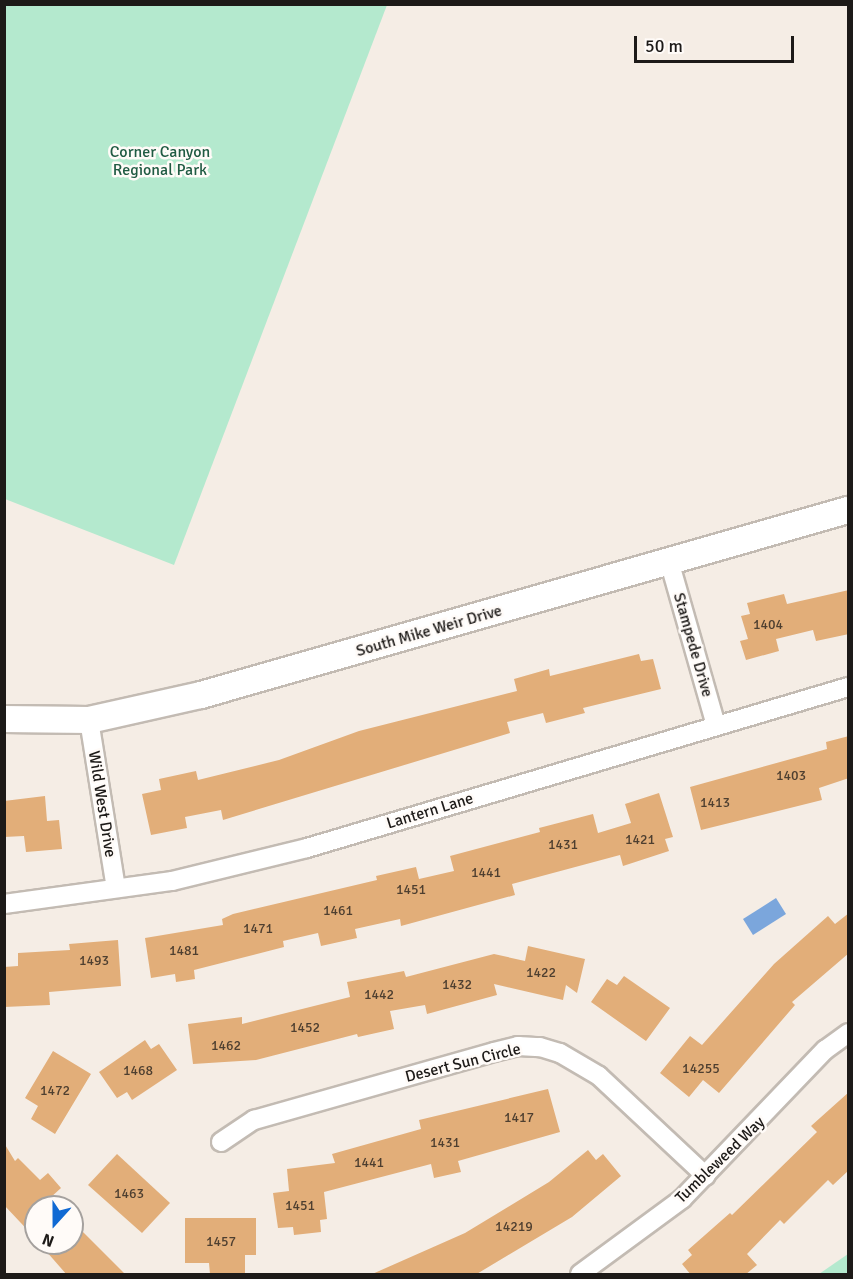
<!DOCTYPE html>
<style>
body{margin:0}
#map{position:relative;width:853px;height:1279px;overflow:hidden;background:#f5ede5;font-family:Signika,sans-serif}
div>[style]{position:absolute}
[style*='--x']{left:calc(var(--x)*1px);top:calc(var(--y)*1px);width:calc(var(--w)*1px);rotate:calc(var(--a)*1deg)}
.green>*{inset:0;background:#b4e9ce}
.water>*{inset:0;background:#7ba6dc}
.building>*{inset:0;background:#e2ae79}
.roads{filter:drop-shadow(2px 0 #c3bbb3) drop-shadow(-2px 0 #c3bbb3) drop-shadow(0 2px #c3bbb3) drop-shadow(0 -2px #c3bbb3)}
.street>*{height:18px;margin:-9px;padding:0 9px;transform-origin:9px;border-radius:9px;background:#fff}
.secondary>*{height:26px;margin:-13px;padding:0 13px;transform-origin:13px;border-radius:13px;background:#fff}
span{translate:-50% -50%;white-space:nowrap;text-align:center;line-height:1.15;-webkit-text-stroke:5px #fffbf8;paint-order:stroke}
.number-label{font-size:14px;color:#4e3f30}
.number-label span{-webkit-text-stroke-width:0}
.park-label{font-size:16px;color:#205b43}
.street-label{font-size:16px;color:#1d1a18}
.frame{position:absolute;inset:0;border:6px solid #1d1a18;pointer-events:none}
.north{position:absolute;left:24px;top:1195px;width:60px;height:60px;box-sizing:border-box;background:#fffbf8;border:2px solid #a5a19e;border-radius:50%;rotate:201deg;font-size:16px;font-weight:700;line-height:24px;text-align:center;color:#1d1a18}
.north::after{content:'';display:block;margin:auto;width:21px;height:27px;background:#1069d3;clip-path:polygon(50% 0,100% 100%,50% 72%,0 100%)}
.scale{position:absolute;left:634px;top:36px;width:160px;height:27px;box-sizing:border-box;border:3px solid #1d1a18;border-top:0;padding-left:8px;font-size:18px;line-height:21px;white-space:nowrap;color:#1d1a18;-webkit-text-stroke:4px #fffbf8;paint-order:stroke}
</style>
<div id="map">
<div class="green">
<div style="clip-path:polygon(4px 5px,387px 5px,174px 565px,5px 499px)"></div>
<div style="clip-path:polygon(848px 1254px,848px 1274px,819px 1274px)"></div>
</div>
<div class="water">
<div style="clip-path:polygon(776px 898px,786px 914px,753px 935px,743px 919px)"></div>
</div>
<div class="building">
<div style="clip-path:polygon(849px 590px,849px 634px,816px 641px,813px 630px,776px 639px,779px 651px,746px 660px,740px 641px,748px 639px,741px 616px,750px 614px,747px 603px,784px 594px,787px 604px)"></div>
<div style="clip-path:polygon(639px 654px,641px 661px,653px 659px,661px 689px,583px 708px,585px 713px,546px 723px,543px 713px,507px 722px,510px 733px,223px 820px,221px 810px,185px 817px,187px 828px,151px 835px,142px 794px,161px 790px,159px 779px,196px 771px,198px 780px,279px 760px,359px 731px,517px 691px,514px 679px,549px 669px,550px 676px)"></div>
<div style="clip-path:polygon(849px 736px,849px 778px,819px 788px,822px 800px,701px 830px,690px 787px,827px 749px,826px 742px)"></div>
<div style="clip-path:polygon(659px 793px,673px 837px,665px 839px,669px 851px,623px 866px,620px 855px,512px 884px,515px 895px,401px 926px,400px 919px,355px 929px,357px 938px,321px 946px,318px 933px,283px 941px,284px 947px,194px 970px,195px 979px,176px 982px,175px 974px,151px 978px,145px 938px,223px 925px,222px 919px,233px 914px,377px 880px,376px 876px,416px 867px,419px 879px,454px 871px,450px 856px,540px 832px,539px 828px,593px 814px,598px 833px,631px 823px,625px 804px)"></div>
<div style="clip-path:polygon(45px 796px,47px 821px,59px 820px,62px 849px,26px 852px,24px 836px,4px 837px,4px 801px)"></div>
<div style="clip-path:polygon(849px 913px,849px 953px,792px 1002px,795px 1005px,719px 1093px,703px 1080px,689px 1097px,660px 1073px,690px 1036px,702px 1045px,774px 964px,828px 916px,835px 924px)"></div>
<div style="clip-path:polygon(118px 940px,121px 986px,49px 992px,50px 1005px,4px 1007px,4px 967px,18px 966px,18px 953px,70px 950px,69px 944px)"></div>
<div style="clip-path:polygon(528px 946px,585px 959px,577px 993px,566px 985px,563px 1000px,494px 984px,497px 995px,427px 1014px,425px 1005px,390px 1011px,394px 1029px,358px 1037px,357px 1034px,256px 1060px,193px 1064px,188px 1024px,242px 1017px,242px 1024px,350px 997px,347px 982px,404px 971px,406px 977px,494px 954px,525px 961px)"></div>
<div style="clip-path:polygon(624px 976px,670px 1008px,646px 1041px,591px 1002px,607px 979px,617px 985px)"></div>
<div style="clip-path:polygon(145px 1040px,151px 1049px,159px 1044px,177px 1070px,132px 1100px,127px 1092px,117px 1098px,99px 1072px)"></div>
<div style="clip-path:polygon(53px 1051px,91px 1074px,55px 1134px,31px 1119px,38px 1106px,25px 1098px)"></div>
<div style="clip-path:polygon(548px 1089px,560px 1132px,458px 1161px,461px 1172px,434px 1178px,431px 1164px,324px 1192px,327px 1219px,320px 1220px,321px 1232px,294px 1235px,293px 1227px,278px 1228px,273px 1193px,289px 1191px,287px 1169px,335px 1163px,332px 1154px,421px 1129px,419px 1120px)"></div>
<div style="clip-path:polygon(849px 1092px,849px 1170px,833px 1185px,828px 1180px,784px 1224px,780px 1220px,747px 1254px,757px 1265px,745px 1275px,691px 1275px,682px 1264px,692px 1255px,688px 1250px,730px 1213px,732px 1215px,817px 1132px,811px 1126px)"></div>
<div style="clip-path:polygon(4px 1143px,15px 1161px,18px 1158px,40px 1180px,48px 1173px,61px 1188px,50px 1198px,58px 1207px,36px 1207px,36px 1239px,4px 1205px)"></div>
<div style="clip-path:polygon(588px 1150px,596px 1160px,603px 1154px,621px 1176px,572px 1217px,475px 1275px,370px 1275px,465px 1233px,549px 1182px)"></div>
<div style="clip-path:polygon(117px 1154px,170px 1203px,142px 1233px,88px 1185px)"></div>
<div style="clip-path:polygon(185px 1218px,256px 1218px,256px 1255px,245px 1255px,245px 1274px,210px 1274px,209px 1263px,185px 1263px)"></div>
<div style="clip-path:polygon(72px 1221px,126px 1275px,67px 1275px,39px 1243px,72px 1243px)"></div>
</div>
<div class="roads">
<div class="street">
<div style="--x:670;--y:564;--w:167;--a:74.1"></div>
<div style="--x:89;--y:720;--w:170;--a:80.9"></div>
<div style="--x:4;--y:904;--w:170;--a:-7.8"></div>
<div style="--x:172;--y:881;--w:139;--a:-13.7"></div>
<div style="--x:307;--y:848;--w:564;--a:-16.57"></div>
<div style="--x:221;--y:1142;--w:40;--a:-34"></div>
<div style="--x:254;--y:1120;--w:249;--a:-15.8"></div>
<div style="--x:494;--y:1052;--w:25;--a:-14"></div>
<div style="--x:518;--y:1046;--w:22;--a:3"></div>
<div style="--x:540;--y:1047;--w:21;--a:17"></div>
<div style="--x:560;--y:1053;--w:45;--a:30.5"></div>
<div style="--x:599;--y:1076;--w:146;--a:43.1"></div>
<div style="--x:580;--y:1274;--w:127;--a:-36.3"></div>
<div style="--x:682;--y:1199;--w:207;--a:-46.2"></div>
<div style="--x:825;--y:1050;--w:29;--a:-36"></div>
</div>
<div class="secondary">
<div style="--x:4;--y:719;--w:85;--a:0.7"></div>
<div style="--x:89;--y:720;--w:115;--a:-12.6"></div>
<div style="--x:201;--y:695;--w:673;--a:-15.96"></div>
</div>
</div>
<div class="number-label">
<span style="left:768px;top:625px">1404</span>
<span style="left:791px;top:776px">1403</span>
<span style="left:715px;top:803px">1413</span>
<span style="left:640px;top:840px">1421</span>
<span style="left:563px;top:845px">1431</span>
<span style="left:486px;top:873px">1441</span>
<span style="left:411px;top:890px">1451</span>
<span style="left:338px;top:911px">1461</span>
<span style="left:258px;top:929px">1471</span>
<span style="left:184px;top:951px">1481</span>
<span style="left:94px;top:961px">1493</span>
<span style="left:541px;top:973px">1422</span>
<span style="left:457px;top:985px">1432</span>
<span style="left:379px;top:995px">1442</span>
<span style="left:305px;top:1028px">1452</span>
<span style="left:226px;top:1046px">1462</span>
<span style="left:701px;top:1069px">14255</span>
<span style="left:138px;top:1071px">1468</span>
<span style="left:55px;top:1091px">1472</span>
<span style="left:519px;top:1118px">1417</span>
<span style="left:445px;top:1143px">1431</span>
<span style="left:369px;top:1163px">1441</span>
<span style="left:129px;top:1194px">1463</span>
<span style="left:300px;top:1206px">1451</span>
<span style="left:514px;top:1227px">14219</span>
<span style="left:221px;top:1242px">1457</span>
</div>
<div class="park-label">
<span style="left:160px;top:161px">Corner Canyon<br>Regional Park</span>
</div>
<div class="street-label">
<span style="left:429px;top:631px;rotate:-16deg">South Mike Weir Drive</span>
<span style="left:693px;top:645px;rotate:74deg">Stampede Drive</span>
<span style="left:102px;top:804px;rotate:81deg">Wild West Drive</span>
<span style="left:430px;top:811px;rotate:-17deg">Lantern Lane</span>
<span style="left:463px;top:1063px;rotate:-14deg">Desert Sun Circle</span>
<span style="left:720px;top:1160px;rotate:-44deg">Tumbleweed Way</span>
</div>
<div class="frame"></div>
<div class="north">N</div>
<div class="scale">50 m</div>
</div>
